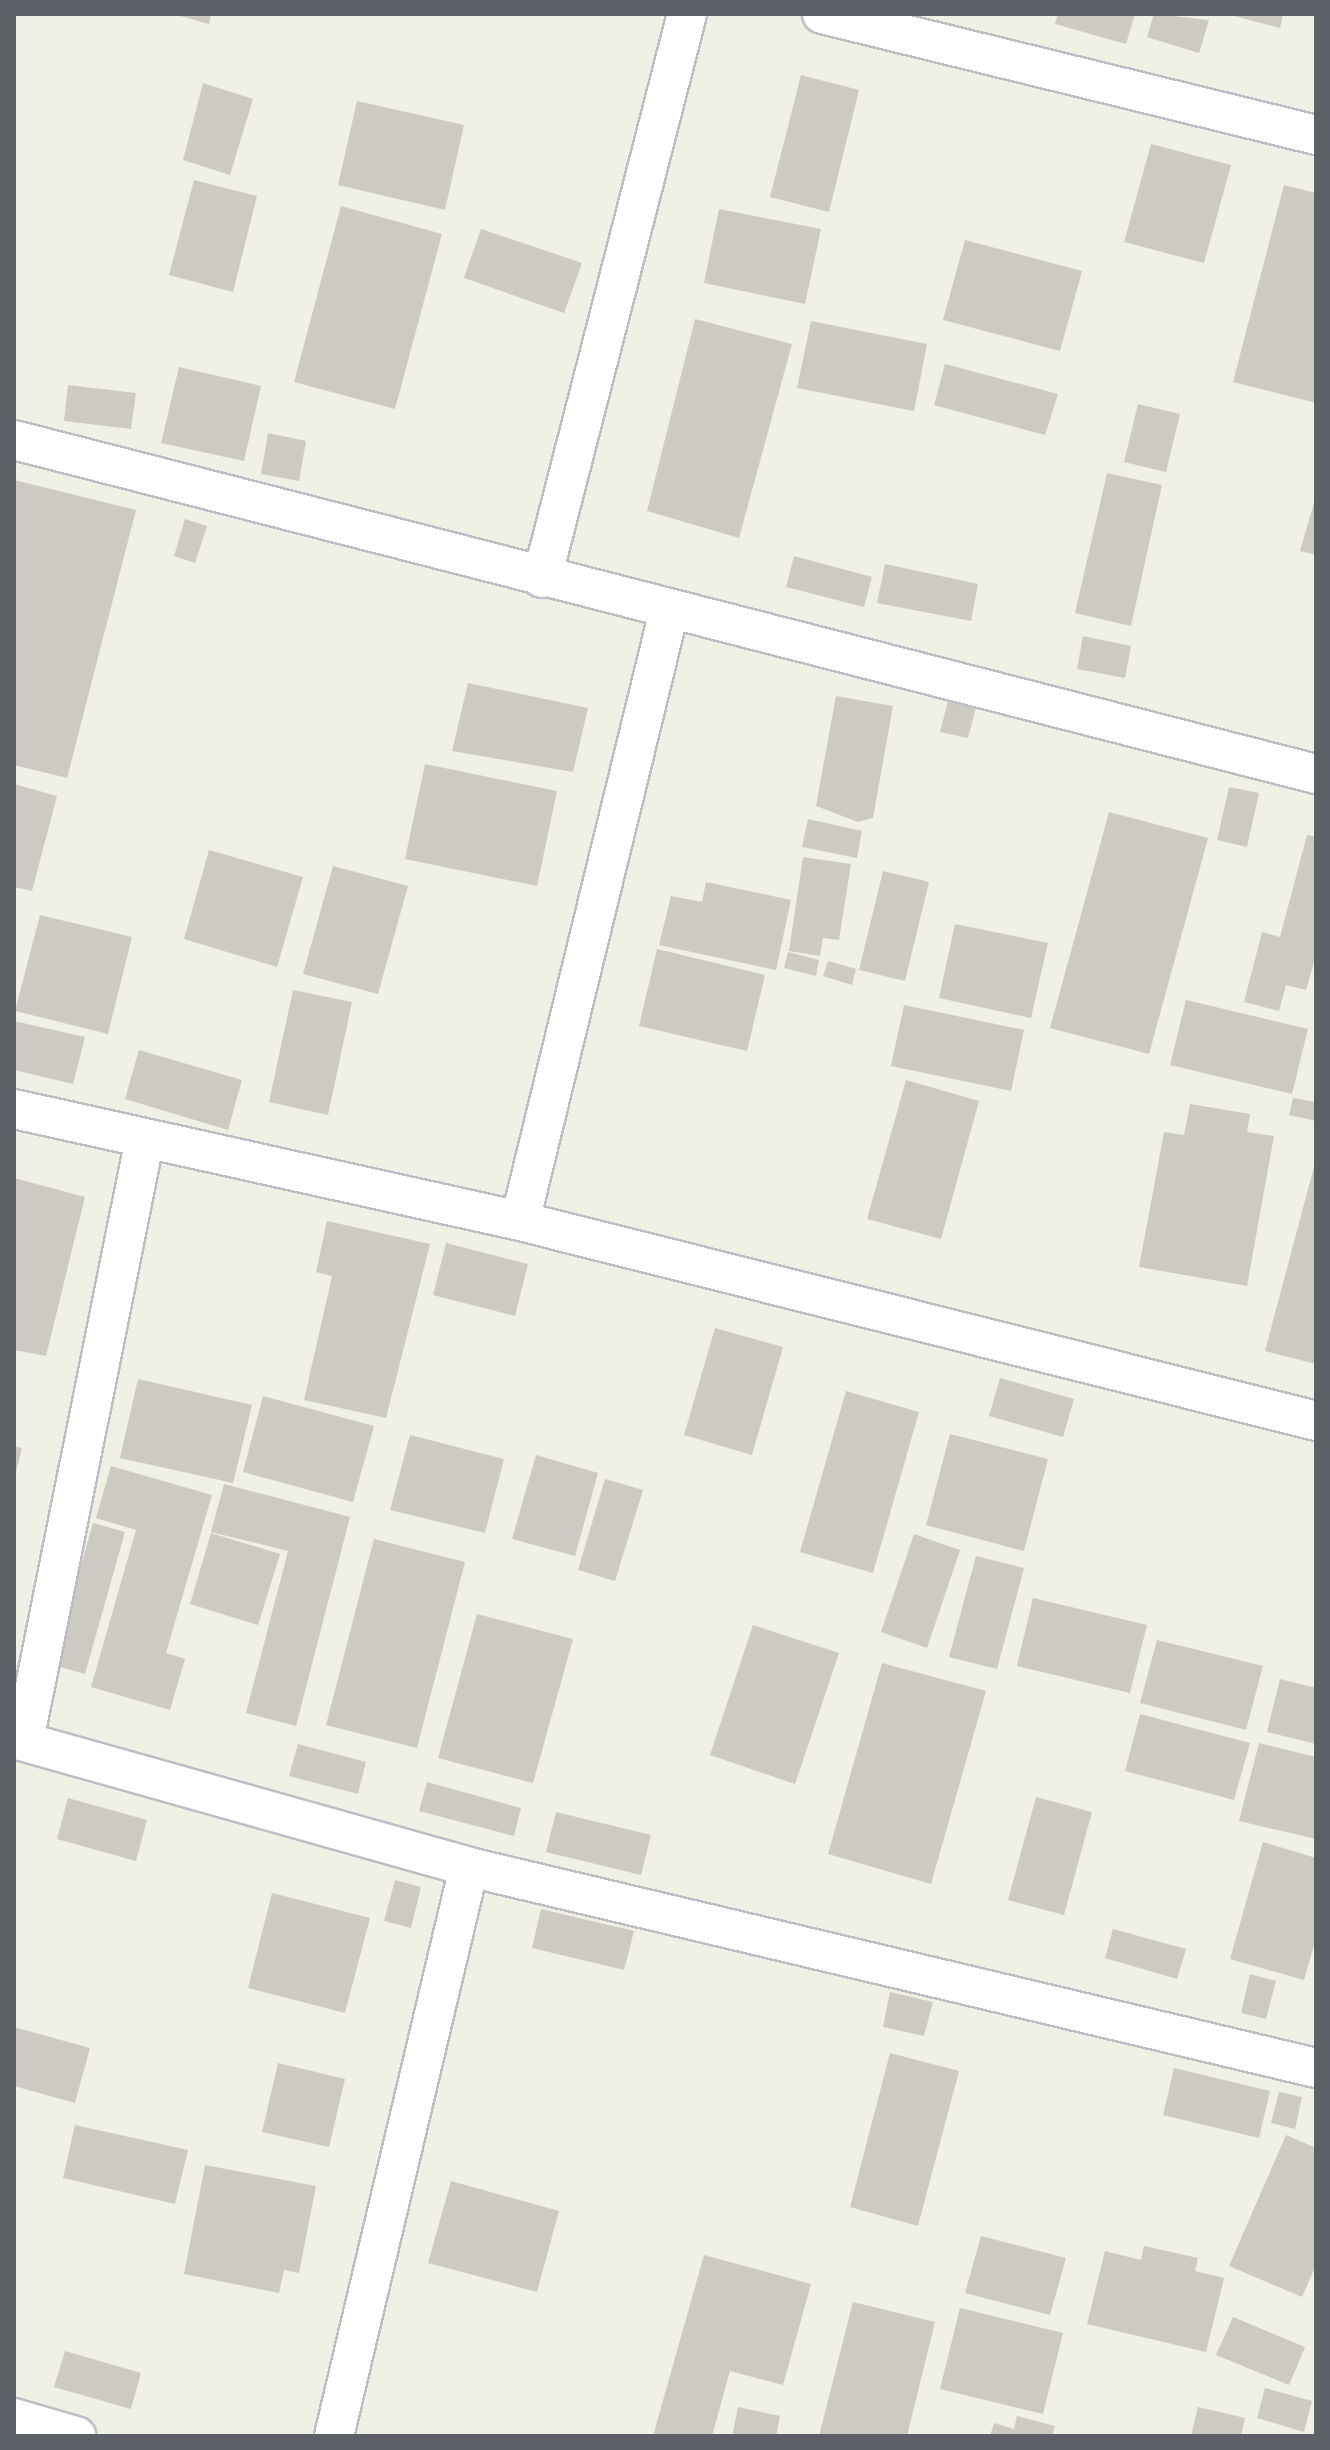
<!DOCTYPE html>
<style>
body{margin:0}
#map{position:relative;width:1330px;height:2450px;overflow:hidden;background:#f1f0e5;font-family:"Exo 2",sans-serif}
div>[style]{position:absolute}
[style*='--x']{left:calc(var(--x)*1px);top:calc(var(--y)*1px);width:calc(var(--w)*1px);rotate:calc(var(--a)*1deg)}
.building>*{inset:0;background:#cccac2}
.roads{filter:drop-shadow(2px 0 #bdbec5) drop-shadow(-2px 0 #bdbec5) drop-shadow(0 2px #bdbec5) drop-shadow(0 -2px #bdbec5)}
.street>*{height:38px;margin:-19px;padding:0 19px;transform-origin:19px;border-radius:19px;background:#fff}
span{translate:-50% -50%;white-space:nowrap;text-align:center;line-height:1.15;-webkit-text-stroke:8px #fff;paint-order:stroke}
.frame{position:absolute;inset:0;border:16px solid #5d6067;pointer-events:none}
</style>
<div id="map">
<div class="building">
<div style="clip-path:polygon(173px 14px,211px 14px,209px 24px)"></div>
<div style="clip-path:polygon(1058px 14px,1135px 14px,1126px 44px,1055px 24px)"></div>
<div style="clip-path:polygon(1154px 14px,1209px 20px,1199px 53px,1147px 37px)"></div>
<div style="clip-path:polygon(1227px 14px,1283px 14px,1280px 28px)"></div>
<div style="clip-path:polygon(801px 75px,859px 90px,829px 212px,770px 197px)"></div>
<div style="clip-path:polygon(203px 83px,253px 99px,230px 175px,183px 160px)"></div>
<div style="clip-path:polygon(357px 101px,464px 125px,445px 210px,338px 185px)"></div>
<div style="clip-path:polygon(1151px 144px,1231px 165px,1204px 263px,1124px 242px)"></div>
<div style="clip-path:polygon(194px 180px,257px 196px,233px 292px,169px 275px)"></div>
<div style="clip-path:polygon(1284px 185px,1316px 193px,1316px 403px,1233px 382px)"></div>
<div style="clip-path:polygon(341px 206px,442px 234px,395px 409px,294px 382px)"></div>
<div style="clip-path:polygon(719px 209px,821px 229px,805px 304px,704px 283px)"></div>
<div style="clip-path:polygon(481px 229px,582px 263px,564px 313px,464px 278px)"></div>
<div style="clip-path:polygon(965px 240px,1082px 271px,1060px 351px,943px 320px)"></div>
<div style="clip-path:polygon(695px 319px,792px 344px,739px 538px,647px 511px)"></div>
<div style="clip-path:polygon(811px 321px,927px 344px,914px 411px,797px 388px)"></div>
<div style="clip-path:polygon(945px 364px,1058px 394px,1045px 435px,934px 405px)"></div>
<div style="clip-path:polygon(179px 367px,261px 386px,244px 461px,161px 443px)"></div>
<div style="clip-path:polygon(68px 385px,136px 393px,131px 429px,64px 421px)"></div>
<div style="clip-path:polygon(1138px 404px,1180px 414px,1166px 472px,1124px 462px)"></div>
<div style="clip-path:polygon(268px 433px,306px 441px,299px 481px,261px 474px)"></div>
<div style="clip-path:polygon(1107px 473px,1162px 485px,1131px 626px,1075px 613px)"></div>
<div style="clip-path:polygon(14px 480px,136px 510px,67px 778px,14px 765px)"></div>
<div style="clip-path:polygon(1316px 496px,1316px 555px,1300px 551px)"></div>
<div style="clip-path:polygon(185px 519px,207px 526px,195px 563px,174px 556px)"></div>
<div style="clip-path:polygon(794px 556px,872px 577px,864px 607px,786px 587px)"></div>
<div style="clip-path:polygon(885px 564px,978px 584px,971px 621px,877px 603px)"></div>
<div style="clip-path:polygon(1083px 636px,1131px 646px,1125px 678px,1077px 669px)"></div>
<div style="clip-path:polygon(468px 683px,588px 708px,573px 772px,452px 751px)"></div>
<div style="clip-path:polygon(836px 696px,893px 706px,873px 818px,858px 822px,816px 806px)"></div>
<div style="clip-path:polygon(948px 701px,976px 707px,968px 738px,940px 732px)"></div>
<div style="clip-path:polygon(425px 764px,557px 791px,537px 886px,405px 859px)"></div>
<div style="clip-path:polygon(14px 784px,57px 796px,32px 891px,14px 887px)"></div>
<div style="clip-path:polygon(1229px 787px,1259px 793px,1247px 847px,1217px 840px)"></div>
<div style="clip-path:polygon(1109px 812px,1208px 838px,1149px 1054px,1050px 1028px)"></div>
<div style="clip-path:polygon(808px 819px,862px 831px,857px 858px,802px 847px)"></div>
<div style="clip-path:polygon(1307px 835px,1316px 837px,1316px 955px,1306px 990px,1286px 985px,1279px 1011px,1244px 1002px,1262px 932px,1280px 937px)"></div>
<div style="clip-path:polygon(209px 850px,303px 877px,277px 967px,184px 939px)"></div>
<div style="clip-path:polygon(803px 857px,851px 864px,839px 940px,823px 938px,820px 956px,789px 951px)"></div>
<div style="clip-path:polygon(333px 866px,408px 886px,378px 994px,303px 974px)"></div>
<div style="clip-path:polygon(883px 871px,929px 882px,905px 981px,859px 970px)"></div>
<div style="clip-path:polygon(706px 882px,791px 900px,776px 970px,659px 945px,671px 896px,702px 902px)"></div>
<div style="clip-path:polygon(40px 915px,132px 937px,108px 1034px,15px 1011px)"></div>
<div style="clip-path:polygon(955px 924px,1048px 943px,1031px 1018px,939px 998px)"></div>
<div style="clip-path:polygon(657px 949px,765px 975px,747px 1051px,639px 1026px)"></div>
<div style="clip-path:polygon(788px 952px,819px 960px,816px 976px,784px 968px)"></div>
<div style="clip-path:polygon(828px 961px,856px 969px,852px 985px,823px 976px)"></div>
<div style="clip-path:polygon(293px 990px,352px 1002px,328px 1115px,269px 1102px)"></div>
<div style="clip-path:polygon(1186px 1000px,1308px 1029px,1292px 1094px,1170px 1065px)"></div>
<div style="clip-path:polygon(904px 1005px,1024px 1030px,1011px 1091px,891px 1066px)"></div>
<div style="clip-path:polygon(14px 1021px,85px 1037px,73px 1084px,14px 1070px)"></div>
<div style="clip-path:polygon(139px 1050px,242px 1080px,228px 1130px,125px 1099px)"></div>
<div style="clip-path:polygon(906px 1080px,979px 1101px,941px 1239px,867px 1219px)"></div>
<div style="clip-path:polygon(1293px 1098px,1316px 1102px,1316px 1121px,1289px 1115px)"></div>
<div style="clip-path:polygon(1190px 1104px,1250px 1114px,1247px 1132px,1274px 1136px,1247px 1286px,1139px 1267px,1164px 1132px,1184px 1135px)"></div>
<div style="clip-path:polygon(1315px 1163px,1316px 1163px,1316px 1364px,1265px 1351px)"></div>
<div style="clip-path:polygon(14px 1178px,85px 1197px,46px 1356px,14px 1350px)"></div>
<div style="clip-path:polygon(327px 1221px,430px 1244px,386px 1418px,304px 1400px,332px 1276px,316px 1272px)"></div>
<div style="clip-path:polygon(446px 1243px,528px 1264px,515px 1316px,433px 1295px)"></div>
<div style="clip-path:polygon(715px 1328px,783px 1347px,752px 1455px,684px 1435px)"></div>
<div style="clip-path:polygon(1000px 1378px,1074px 1399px,1063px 1437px,989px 1416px)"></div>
<div style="clip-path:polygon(138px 1379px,252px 1405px,233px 1483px,120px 1458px)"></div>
<div style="clip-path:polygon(846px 1391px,919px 1412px,873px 1573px,800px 1552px)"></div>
<div style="clip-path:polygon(263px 1396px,374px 1426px,353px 1502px,243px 1472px)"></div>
<div style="clip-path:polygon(950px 1434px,1048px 1459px,1024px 1551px,926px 1525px)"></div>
<div style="clip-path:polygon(410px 1435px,504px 1459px,485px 1533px,390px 1510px)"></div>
<div style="clip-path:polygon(14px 1446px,22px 1448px,15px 1476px,14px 1475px)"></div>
<div style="clip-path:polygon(536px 1455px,598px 1473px,575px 1556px,512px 1539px)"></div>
<div style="clip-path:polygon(111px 1466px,212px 1495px,166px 1653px,185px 1659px,170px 1710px,91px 1687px,136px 1530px,96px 1518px)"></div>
<div style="clip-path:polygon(605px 1479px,643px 1490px,615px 1581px,578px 1570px)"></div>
<div style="clip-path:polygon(224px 1484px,350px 1517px,296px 1726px,246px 1713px,288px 1551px,211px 1532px)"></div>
<div style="clip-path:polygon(93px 1523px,125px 1532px,85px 1674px,53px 1665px)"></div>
<div style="clip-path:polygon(211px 1533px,280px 1554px,258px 1625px,190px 1604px)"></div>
<div style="clip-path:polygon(914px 1534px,960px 1550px,927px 1648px,881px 1632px)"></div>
<div style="clip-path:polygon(374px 1539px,465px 1562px,417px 1748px,326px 1725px)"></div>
<div style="clip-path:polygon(976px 1556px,1024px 1568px,997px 1669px,949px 1657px)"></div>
<div style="clip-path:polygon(1033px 1598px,1147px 1625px,1130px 1693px,1017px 1666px)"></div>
<div style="clip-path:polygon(477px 1614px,573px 1639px,533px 1783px,438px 1758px)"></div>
<div style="clip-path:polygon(753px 1625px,839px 1653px,795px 1784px,710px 1755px)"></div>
<div style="clip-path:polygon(1157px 1640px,1263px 1666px,1246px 1730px,1140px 1703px)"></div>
<div style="clip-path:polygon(882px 1663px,986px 1691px,931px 1884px,828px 1854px)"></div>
<div style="clip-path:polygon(1280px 1679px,1316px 1688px,1316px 1744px,1267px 1732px)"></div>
<div style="clip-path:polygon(1140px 1714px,1250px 1743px,1234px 1800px,1125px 1771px)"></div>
<div style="clip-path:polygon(1259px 1743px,1316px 1757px,1316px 1839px,1239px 1821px)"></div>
<div style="clip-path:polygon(298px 1744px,366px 1762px,358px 1794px,289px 1776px)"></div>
<div style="clip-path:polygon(427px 1782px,521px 1808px,514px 1836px,419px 1811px)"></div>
<div style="clip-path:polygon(1036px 1797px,1092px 1812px,1064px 1915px,1008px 1900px)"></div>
<div style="clip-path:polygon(68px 1798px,147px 1820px,136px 1861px,57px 1839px)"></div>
<div style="clip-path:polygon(556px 1812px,651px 1835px,641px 1875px,546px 1852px)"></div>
<div style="clip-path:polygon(1263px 1842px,1316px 1858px,1316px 1938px,1304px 1980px,1230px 1959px)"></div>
<div style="clip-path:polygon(395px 1880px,421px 1887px,411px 1928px,384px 1921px)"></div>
<div style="clip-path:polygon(272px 1893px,370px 1918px,345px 2013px,248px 1988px)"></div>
<div style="clip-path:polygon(541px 1909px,634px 1931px,624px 1970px,532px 1948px)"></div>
<div style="clip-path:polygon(1113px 1929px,1186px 1949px,1177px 1979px,1105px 1958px)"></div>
<div style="clip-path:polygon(1250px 1974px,1276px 1981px,1266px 2019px,1241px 2013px)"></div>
<div style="clip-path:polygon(890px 1992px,933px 2002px,924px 2036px,883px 2027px)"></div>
<div style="clip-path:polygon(14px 2027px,90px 2048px,75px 2103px,14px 2086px)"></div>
<div style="clip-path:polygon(890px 2053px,959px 2071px,918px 2226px,850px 2207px)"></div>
<div style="clip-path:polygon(278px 2063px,345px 2079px,329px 2147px,262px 2132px)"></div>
<div style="clip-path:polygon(1174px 2068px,1270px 2091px,1259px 2138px,1163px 2115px)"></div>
<div style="clip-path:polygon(1279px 2092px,1302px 2097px,1295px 2129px,1271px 2123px)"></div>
<div style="clip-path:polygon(75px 2125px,188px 2150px,175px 2204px,63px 2178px)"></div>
<div style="clip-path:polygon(1286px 2135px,1316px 2148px,1316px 2265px,1302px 2297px,1229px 2266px)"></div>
<div style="clip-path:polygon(205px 2165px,316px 2186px,299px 2273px,284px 2270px,279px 2293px,184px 2274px)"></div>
<div style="clip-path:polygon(451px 2181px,559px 2211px,537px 2292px,428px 2263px)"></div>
<div style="clip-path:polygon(981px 2236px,1066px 2258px,1050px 2315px,965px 2293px)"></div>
<div style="clip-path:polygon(1144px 2246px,1198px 2258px,1195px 2271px,1224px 2278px,1206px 2352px,1087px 2324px,1105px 2251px,1141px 2260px)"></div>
<div style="clip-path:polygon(704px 2255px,811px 2284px,783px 2385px,730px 2371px,712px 2436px,653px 2436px)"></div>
<div style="clip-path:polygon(853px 2302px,935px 2322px,907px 2436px,819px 2436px)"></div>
<div style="clip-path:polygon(960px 2308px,1063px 2333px,1043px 2414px,940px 2389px)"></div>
<div style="clip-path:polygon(1233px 2317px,1305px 2347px,1289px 2385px,1216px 2355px)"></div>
<div style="clip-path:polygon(65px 2351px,141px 2373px,131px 2409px,54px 2387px)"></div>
<div style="clip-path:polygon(1265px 2388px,1312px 2401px,1304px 2432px,1257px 2418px)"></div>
<div style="clip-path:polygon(738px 2407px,780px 2416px,776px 2436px,732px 2436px)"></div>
<div style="clip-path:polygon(1198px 2407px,1245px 2418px,1241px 2436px,1191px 2436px)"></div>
<div style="clip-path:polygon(1017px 2416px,1055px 2426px,1052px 2436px,990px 2436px,994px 2423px,1014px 2429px)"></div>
</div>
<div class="roads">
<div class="street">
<div style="--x:822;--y:14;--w:509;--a:13.76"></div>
<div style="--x:14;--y:440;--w:1344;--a:14.39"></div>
<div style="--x:542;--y:578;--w:582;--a:-75.58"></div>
<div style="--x:14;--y:1109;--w:518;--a:12.48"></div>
<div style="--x:520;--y:1221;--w:821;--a:14.1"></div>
<div style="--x:520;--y:1221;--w:628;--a:-76.27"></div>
<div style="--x:14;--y:1739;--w:473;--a:15.7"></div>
<div style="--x:469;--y:1867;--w:871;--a:13.35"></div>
<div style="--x:24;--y:1741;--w:615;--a:-78.65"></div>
<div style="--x:14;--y:2418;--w:65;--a:16.2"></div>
<div style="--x:334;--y:2436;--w:585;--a:-76.65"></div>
</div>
</div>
<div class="frame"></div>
</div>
